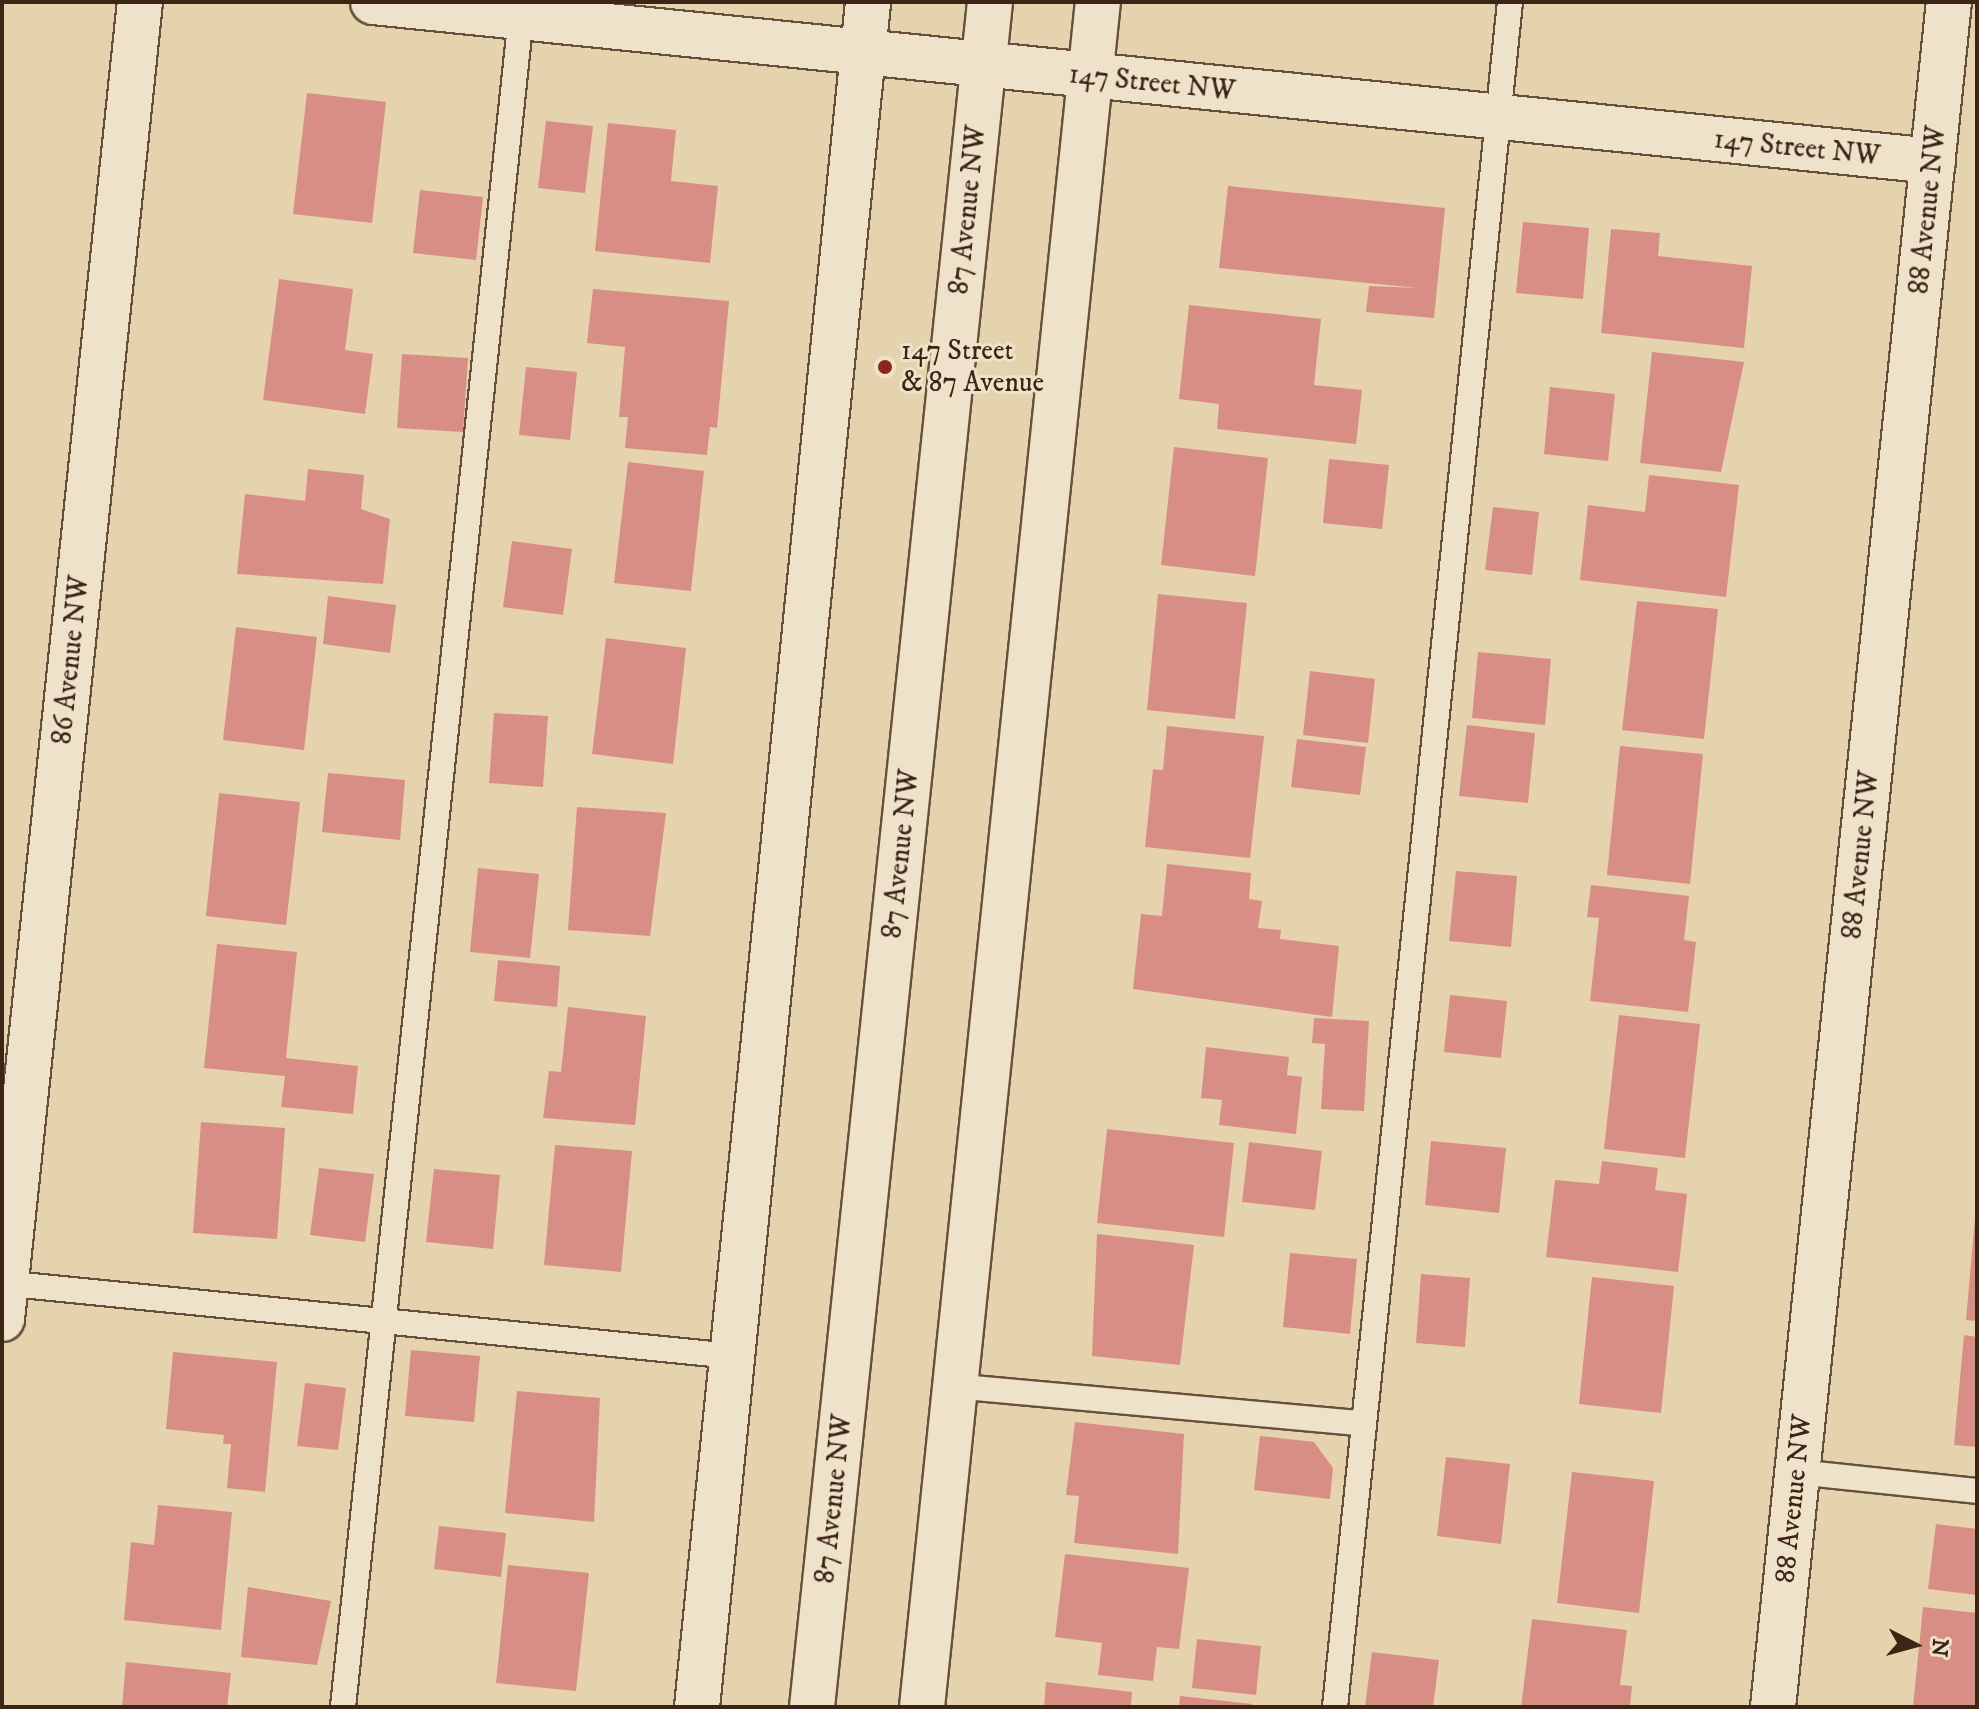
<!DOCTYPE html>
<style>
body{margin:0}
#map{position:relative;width:1979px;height:1709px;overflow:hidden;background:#e5d3ad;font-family:"IM FELL DW Pica",serif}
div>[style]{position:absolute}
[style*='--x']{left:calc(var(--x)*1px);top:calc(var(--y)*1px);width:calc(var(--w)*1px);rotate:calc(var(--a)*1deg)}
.building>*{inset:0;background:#d98e85}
.roads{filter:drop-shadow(2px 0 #67503b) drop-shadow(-2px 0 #67503b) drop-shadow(0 2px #67503b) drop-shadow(0 -2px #67503b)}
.service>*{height:24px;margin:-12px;padding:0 12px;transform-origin:12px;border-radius:12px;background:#eee2ca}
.minor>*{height:44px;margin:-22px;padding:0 22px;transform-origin:22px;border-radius:22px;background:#eee2ca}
.secondary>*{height:44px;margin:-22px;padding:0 22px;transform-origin:22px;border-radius:22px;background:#eee2ca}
.dots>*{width:22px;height:22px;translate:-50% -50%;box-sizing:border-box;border:4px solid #eee2ca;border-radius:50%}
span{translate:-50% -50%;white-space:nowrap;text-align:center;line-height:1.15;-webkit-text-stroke:6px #eee2ca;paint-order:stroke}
.street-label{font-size:28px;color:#3d2515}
.poi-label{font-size:28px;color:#3d2515}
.left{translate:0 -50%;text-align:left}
.frame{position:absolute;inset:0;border:4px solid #3d2515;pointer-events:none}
.north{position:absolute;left:1875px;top:1605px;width:80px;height:80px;-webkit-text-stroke:6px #eee2ca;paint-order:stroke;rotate:96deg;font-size:22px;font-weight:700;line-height:32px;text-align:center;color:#3d2515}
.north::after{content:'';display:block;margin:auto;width:28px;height:36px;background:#3d2515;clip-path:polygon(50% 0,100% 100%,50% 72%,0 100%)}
</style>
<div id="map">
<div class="building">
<div style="clip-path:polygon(307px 93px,386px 102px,372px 223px,293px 214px)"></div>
<div style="clip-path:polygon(546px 121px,593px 126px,585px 193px,538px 188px)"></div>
<div style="clip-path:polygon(608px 123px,676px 130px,671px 181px,718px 186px,710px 263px,595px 251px)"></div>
<div style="clip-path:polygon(1228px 186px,1445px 208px,1434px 318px,1366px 312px,1369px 286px,1418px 288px,1219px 268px)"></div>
<div style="clip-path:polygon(420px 190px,483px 197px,476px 260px,413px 253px)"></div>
<div style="clip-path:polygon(1523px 222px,1589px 228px,1583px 299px,1516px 293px)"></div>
<div style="clip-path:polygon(1611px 229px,1660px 233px,1658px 256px,1752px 266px,1744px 348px,1601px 333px)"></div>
<div style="clip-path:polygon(279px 279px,353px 289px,345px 350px,373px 354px,365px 414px,263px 400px)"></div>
<div style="clip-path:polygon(593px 289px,729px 301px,717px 428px,710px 427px,707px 455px,625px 448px,628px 417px,619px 417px,625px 347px,587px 343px)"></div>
<div style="clip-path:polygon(1189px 305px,1321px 319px,1314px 385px,1362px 390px,1356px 444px,1217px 429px,1219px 404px,1179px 399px)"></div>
<div style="clip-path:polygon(1652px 352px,1744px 362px,1721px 472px,1640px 463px)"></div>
<div style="clip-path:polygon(402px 354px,468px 358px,463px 432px,397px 428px)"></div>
<div style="clip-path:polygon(526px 367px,577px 372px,570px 440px,519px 435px)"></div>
<div style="clip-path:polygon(1550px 387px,1615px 394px,1608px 461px,1544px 454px)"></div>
<div style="clip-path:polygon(1174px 447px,1268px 458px,1255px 576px,1161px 565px)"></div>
<div style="clip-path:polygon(1329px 459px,1389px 465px,1382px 529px,1323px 523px)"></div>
<div style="clip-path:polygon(628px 462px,704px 471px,691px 591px,614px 583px)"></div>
<div style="clip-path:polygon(308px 469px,364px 475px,361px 509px,390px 519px,383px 584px,237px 574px,245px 494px,305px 501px)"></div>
<div style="clip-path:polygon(1649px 475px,1739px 485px,1726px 597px,1580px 580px,1588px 505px,1645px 512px)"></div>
<div style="clip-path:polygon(1493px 507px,1539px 512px,1532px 575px,1485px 570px)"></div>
<div style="clip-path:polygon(512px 541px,572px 549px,563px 615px,503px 607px)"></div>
<div style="clip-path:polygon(1158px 594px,1247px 603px,1235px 719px,1147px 710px)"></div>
<div style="clip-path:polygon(328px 596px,396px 605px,390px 653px,323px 644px)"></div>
<div style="clip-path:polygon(1637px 601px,1718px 609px,1704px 739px,1622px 730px)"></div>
<div style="clip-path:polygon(236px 627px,317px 637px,304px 750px,223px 740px)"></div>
<div style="clip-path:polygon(606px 638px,686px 648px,673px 764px,592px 754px)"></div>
<div style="clip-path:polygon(1478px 652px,1551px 659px,1545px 725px,1472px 718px)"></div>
<div style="clip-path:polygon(1310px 671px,1375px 679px,1368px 743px,1303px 735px)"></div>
<div style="clip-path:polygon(494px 713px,548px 716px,543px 787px,489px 783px)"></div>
<div style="clip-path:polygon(1467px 725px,1535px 733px,1528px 803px,1459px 796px)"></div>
<div style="clip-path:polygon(1167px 726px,1264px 736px,1250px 858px,1145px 847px,1153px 769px,1163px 770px)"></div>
<div style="clip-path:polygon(1297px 739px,1366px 747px,1360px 795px,1291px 787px)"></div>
<div style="clip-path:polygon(1620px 746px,1703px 754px,1690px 884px,1607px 875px)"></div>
<div style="clip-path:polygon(328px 773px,405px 780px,400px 840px,322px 832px)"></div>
<div style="clip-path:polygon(219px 793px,300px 802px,286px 925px,206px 916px)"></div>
<div style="clip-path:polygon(577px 807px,666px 813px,650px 936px,568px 930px)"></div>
<div style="clip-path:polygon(1167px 864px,1251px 873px,1249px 899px,1262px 901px,1258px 928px,1281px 930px,1280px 939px,1339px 946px,1332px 1017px,1133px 989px,1141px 914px,1162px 916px)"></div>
<div style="clip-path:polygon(478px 868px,539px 874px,530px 958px,470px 952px)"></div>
<div style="clip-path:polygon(1456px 871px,1517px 876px,1511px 947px,1449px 941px)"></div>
<div style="clip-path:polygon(1591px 885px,1689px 896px,1684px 940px,1696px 942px,1688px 1012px,1590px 1001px,1599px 918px,1587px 917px)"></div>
<div style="clip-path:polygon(217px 944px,297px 952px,286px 1058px,358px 1066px,353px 1114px,281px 1107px,285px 1076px,204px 1068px)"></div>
<div style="clip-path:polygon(498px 960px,560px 966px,557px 1007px,494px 1001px)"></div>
<div style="clip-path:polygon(1450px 995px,1507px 1001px,1501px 1058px,1444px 1052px)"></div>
<div style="clip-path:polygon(568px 1007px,646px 1016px,635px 1125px,543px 1118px,549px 1071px,561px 1072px)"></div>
<div style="clip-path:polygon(1619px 1015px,1700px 1024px,1685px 1158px,1604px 1149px)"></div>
<div style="clip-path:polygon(1314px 1018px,1369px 1021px,1364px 1111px,1321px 1109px,1325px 1044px,1312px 1043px)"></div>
<div style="clip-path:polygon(1206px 1047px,1289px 1057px,1287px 1075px,1302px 1077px,1296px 1134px,1219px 1125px,1222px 1100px,1201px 1098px)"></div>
<div style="clip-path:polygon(201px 1122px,285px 1128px,277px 1239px,193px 1233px)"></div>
<div style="clip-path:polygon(1107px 1129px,1234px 1143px,1224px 1237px,1097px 1223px)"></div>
<div style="clip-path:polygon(1431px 1141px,1506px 1148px,1499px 1213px,1425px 1205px)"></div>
<div style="clip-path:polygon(1249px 1142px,1322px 1151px,1315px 1210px,1242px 1202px)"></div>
<div style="clip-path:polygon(555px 1145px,632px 1151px,621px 1272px,544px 1265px)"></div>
<div style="clip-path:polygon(1602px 1161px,1658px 1168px,1655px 1190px,1687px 1194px,1678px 1272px,1546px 1257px,1555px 1180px,1599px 1184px)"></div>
<div style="clip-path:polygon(319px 1168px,374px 1174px,365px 1242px,310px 1235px)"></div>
<div style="clip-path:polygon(434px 1169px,500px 1175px,493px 1249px,426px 1242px)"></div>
<div style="clip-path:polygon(1975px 1219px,1977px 1219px,1977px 1321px,1966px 1320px)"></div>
<div style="clip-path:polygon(1097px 1234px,1194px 1245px,1180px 1365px,1092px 1356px)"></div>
<div style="clip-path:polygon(1290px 1253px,1357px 1259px,1350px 1334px,1283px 1327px)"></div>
<div style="clip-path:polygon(1421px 1274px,1470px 1278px,1465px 1347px,1416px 1343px)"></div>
<div style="clip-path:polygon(1592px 1277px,1674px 1286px,1661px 1413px,1579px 1404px)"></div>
<div style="clip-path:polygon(1964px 1335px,1977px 1337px,1977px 1447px,1954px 1445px)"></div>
<div style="clip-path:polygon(411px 1350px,480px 1356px,474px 1422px,405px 1416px)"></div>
<div style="clip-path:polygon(173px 1352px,277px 1362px,265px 1492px,227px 1488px,231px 1444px,223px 1444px,224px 1435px,166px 1429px)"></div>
<div style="clip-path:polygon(305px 1383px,346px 1388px,338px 1450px,297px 1446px)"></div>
<div style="clip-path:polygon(517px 1391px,600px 1398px,594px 1522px,505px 1513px)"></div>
<div style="clip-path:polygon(1075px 1422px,1184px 1434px,1178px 1554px,1074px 1543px,1079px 1496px,1066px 1495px)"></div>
<div style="clip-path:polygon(1260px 1436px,1314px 1442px,1333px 1468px,1330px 1499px,1254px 1490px)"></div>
<div style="clip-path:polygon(1446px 1457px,1510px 1464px,1501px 1544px,1437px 1536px)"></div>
<div style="clip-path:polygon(1572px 1472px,1654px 1481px,1639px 1613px,1557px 1603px)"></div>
<div style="clip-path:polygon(158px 1505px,232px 1512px,221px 1630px,124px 1620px,131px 1542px,154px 1545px)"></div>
<div style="clip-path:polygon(1936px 1524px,1977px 1529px,1977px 1595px,1928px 1589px)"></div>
<div style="clip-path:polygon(439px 1526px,506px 1533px,501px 1577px,434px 1569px)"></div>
<div style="clip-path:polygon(1065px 1554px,1189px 1568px,1179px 1649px,1157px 1647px,1153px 1681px,1098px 1675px,1102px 1643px,1055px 1637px)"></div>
<div style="clip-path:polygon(508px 1565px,589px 1573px,576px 1691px,496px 1683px)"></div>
<div style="clip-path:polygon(248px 1587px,331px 1601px,317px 1665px,241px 1657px)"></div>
<div style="clip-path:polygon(1923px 1607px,1977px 1613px,1977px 1707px,1913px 1707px)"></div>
<div style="clip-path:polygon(1532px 1619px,1627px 1630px,1620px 1685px,1632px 1686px,1630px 1707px,1521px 1707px)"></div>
<div style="clip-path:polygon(1197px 1639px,1261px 1646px,1256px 1695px,1192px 1688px)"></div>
<div style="clip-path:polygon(1372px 1652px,1439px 1660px,1433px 1707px,1365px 1707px)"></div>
<div style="clip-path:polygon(126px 1662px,231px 1673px,227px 1707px,122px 1707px)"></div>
<div style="clip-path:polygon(1046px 1682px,1132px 1692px,1131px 1707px,1044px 1707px)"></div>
<div style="clip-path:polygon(1180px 1696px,1252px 1704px,1252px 1707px,1179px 1707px)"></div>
</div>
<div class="roads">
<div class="service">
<div style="--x:2;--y:1283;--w:734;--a:5.71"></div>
<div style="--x:952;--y:1386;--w:412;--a:5.2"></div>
<div style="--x:1797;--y:1472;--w:181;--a:6"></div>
<div style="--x:343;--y:1707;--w:1709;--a:-83.99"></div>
<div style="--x:1335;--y:1707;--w:1714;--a:-84.14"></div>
</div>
<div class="minor">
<div style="--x:373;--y:2;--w:1568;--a:5.82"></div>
<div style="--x:2;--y:1319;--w:1324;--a:-84.02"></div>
<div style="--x:697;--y:1707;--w:1714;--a:-84.27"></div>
<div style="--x:922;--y:1707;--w:1714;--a:-84.11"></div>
<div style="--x:1773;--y:1707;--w:1714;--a:-84.11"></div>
</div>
<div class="secondary">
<div style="--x:812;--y:1707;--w:1714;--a:-84.04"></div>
</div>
</div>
<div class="dots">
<div style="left:885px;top:367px;background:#8f2418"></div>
</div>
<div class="street-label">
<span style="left:1152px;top:83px;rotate:6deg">147 Street NW</span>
<span style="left:1797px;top:148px;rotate:6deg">147 Street NW</span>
<span style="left:968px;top:210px;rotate:-84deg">87 Avenue NW</span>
<span style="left:1928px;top:210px;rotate:-84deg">88 Avenue NW</span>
<span style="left:71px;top:660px;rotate:-84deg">86 Avenue NW</span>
<span style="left:901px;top:854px;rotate:-84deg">87 Avenue NW</span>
<span style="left:1861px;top:855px;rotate:-84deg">88 Avenue NW</span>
<span style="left:834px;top:1499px;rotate:-84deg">87 Avenue NW</span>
<span style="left:1794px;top:1499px;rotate:-84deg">88 Avenue NW</span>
</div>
<div class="poi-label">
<span class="left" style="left:901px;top:367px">147 Street<br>&amp; 87 Avenue</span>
</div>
<div class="frame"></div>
<div class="north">N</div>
</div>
